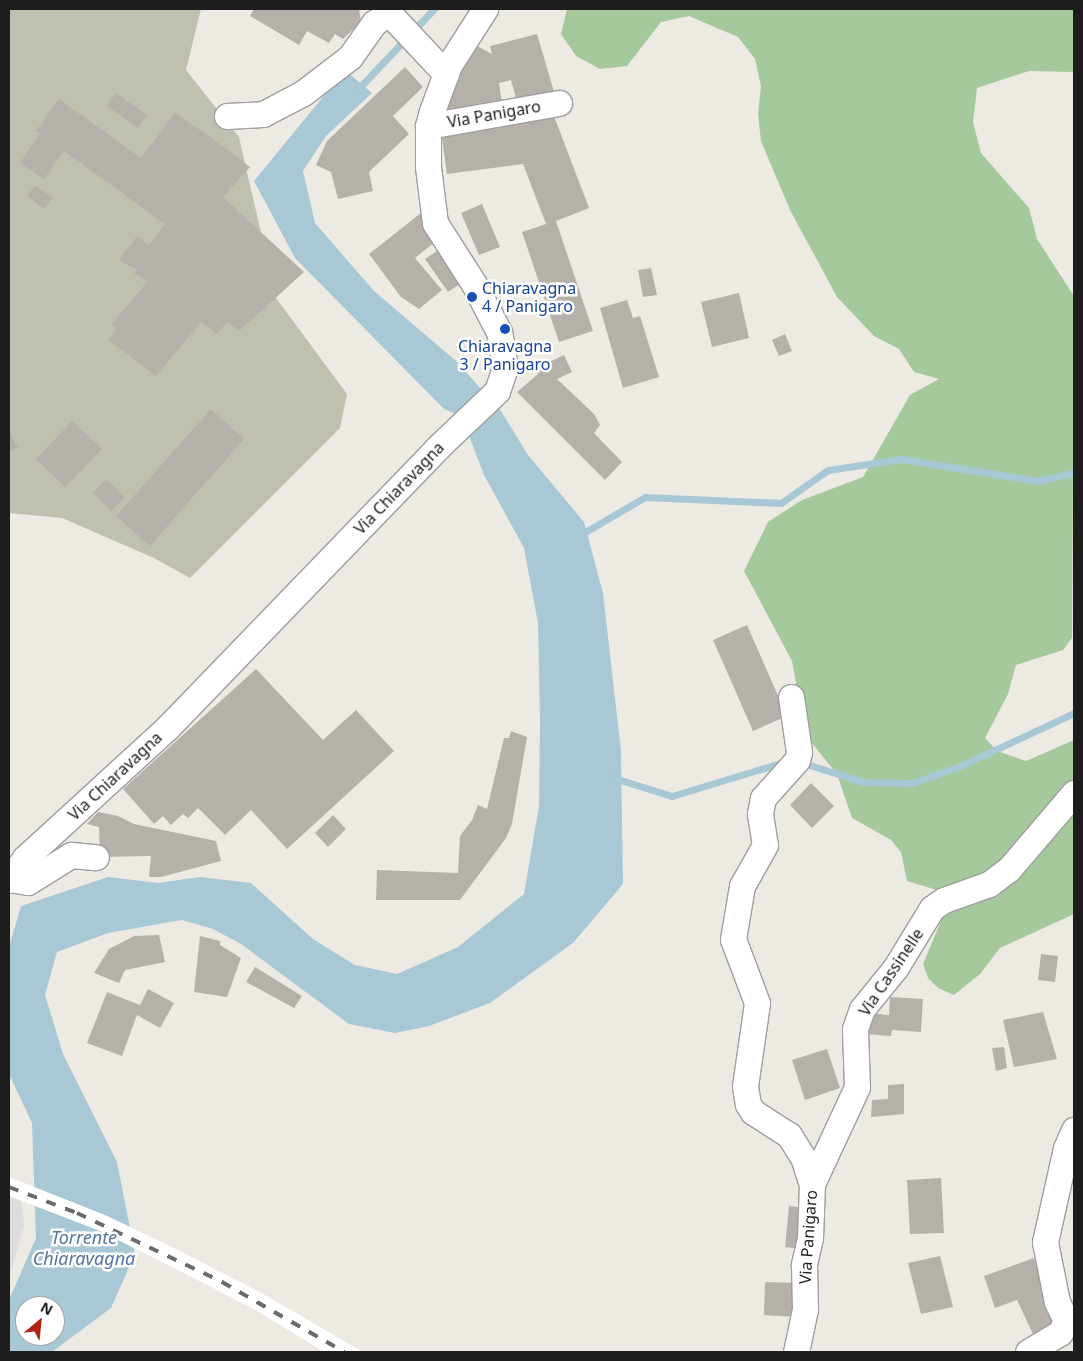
<!DOCTYPE html>
<style>
body{margin:0}
#map{position:relative;width:1083px;height:1361px;overflow:hidden;background:#edeae4;font-family:"Noto Sans",sans-serif}
div>[style]{position:absolute}
[style*='--x']{left:calc(var(--x)*1px);top:calc(var(--y)*1px);width:calc(var(--w)*1px);rotate:calc(var(--a)*1deg)}
.construction>*{inset:0;background:#bfc0b0}
.forest>*{inset:0;background:#a6c89d}
.parking>*{inset:0;background:#ddd}
.water>*{inset:0;background:#a8c8d6}
.pier>*{inset:0;background:#fff}
.stream>*{height:7px;margin:-3.5px;padding:0 3.5px;transform-origin:3.5px;border-radius:3.5px;background:#a8c8d6}
.building>*{inset:0;background:#b6b0aa}
.roads{filter:drop-shadow(1px 0 #9e9e9e) drop-shadow(-1px 0 #9e9e9e) drop-shadow(0 1px #9e9e9e) drop-shadow(0 -1px #9e9e9e)}
.minor>*{height:25px;margin:-12.5px;padding:0 12.5px;transform-origin:12.5px;border-radius:12.5px;background:#fff}
.rail>*{height:4px;margin-top:-2px;transform-origin:0;background:repeating-linear-gradient(90deg,#6b6b6b 0 10px,transparent 0 20px)}
.dots>*{width:14px;height:14px;translate:-50% -50%;box-sizing:border-box;border:2px solid #fff;border-radius:50%}
span{translate:-50% -50%;white-space:nowrap;text-align:center;line-height:1.15;-webkit-text-stroke:5px #fff;paint-order:stroke}
.street-label{font-size:16px;color:#1d1d1d}
.transit-label{font-size:16px;color:#164399}
.left{translate:0 -50%;text-align:left}
.water-label{font-size:18px;color:#5475a2;font-style:italic}
.frame{position:absolute;inset:0;border:10px solid #1d1d1d;pointer-events:none}
.north{position:absolute;left:15px;top:1296px;width:50px;height:50px;box-sizing:border-box;background:#fff;border:1px solid #a5a5a5;border-radius:50%;rotate:28deg;font-size:14px;font-weight:700;line-height:20px;text-align:center;color:#1d1d1d}
.north::after{content:'';display:block;margin:auto;width:18px;height:22px;background:#b42115;clip-path:polygon(50% 0,100% 100%,50% 72%,0 100%)}
</style>
<div id="map">
<div class="construction">
<div style="clip-path:polygon(9px 9px,201px 9px,186px 70px,239px 137px,276px 298px,347px 394px,340px 428px,190px 578px,154px 558px,62px 518px,9px 513px)"></div>
</div>
<div class="forest">
<div style="clip-path:polygon(567px 9px,1074px 9px,1074px 72px,1029px 71px,977px 88px,973px 122px,981px 153px,1029px 208px,1037px 239px,1074px 296px,1072px 638px,1063px 650px,1016px 665px,1008px 694px,985px 738px,997px 751px,1026px 761px,1074px 740px,1074px 914px,1000px 948px,980px 974px,954px 995px,938px 988px,928px 978px,923px 964px,941px 921px,937px 890px,907px 881px,901px 852px,891px 840px,852px 818px,837px 774px,806px 736px,792px 661px,744px 571px,768px 522px,802px 500px,863px 477px,910px 395px,939px 379px,914px 372px,899px 349px,874px 336px,837px 297px,790px 210px,761px 141px,758px 114px,761px 86px,755px 59px,738px 37px,689px 16px,661px 22px,627px 66px,600px 69px,576px 56px,561px 34px)"></div>
</div>
<div class="parking">
<div style="clip-path:polygon(9px 1191px,15px 1193px,22px 1204px,24px 1226px,9px 1279px)"></div>
</div>
<div class="water">
<div style="clip-path:polygon(evenodd,345px 70px,372px 93px,326px 136px,303px 171px,315px 223px,374px 291px,456px 361px,501px 411px,528px 455px,584px 522px,603px 593px,621px 751px,623px 884px,573px 943px,490px 1003px,429px 1026px,395px 1033px,349px 1024px,241px 944px,213px 929px,182px 920px,108px 933px,57px 952px,45px 995px,63px 1054px,117px 1162px,135px 1254px,111px 1308px,52px 1352px,9px 1352px,9px 1300px,36px 1238px,32px 1123px,9px 1074px,9px 947px,21px 906px,108px 877px,158px 883px,200px 877px,251px 883px,313px 939px,355px 965px,397px 974px,458px 947px,524px 894px,539px 806px,540px 723px,538px 623px,524px 548px,484px 475px,462px 417px,444px 409px,295px 258px,254px 181px,345px 70px,25px 1306px,55px 1306px,55px 1336px,25px 1336px,25px 1306px)"></div>
</div>
<div class="pier">
<div style="clip-path:polygon(9px 1177px,105px 1215px,174px 1248px,263px 1294px,363px 1352px,324px 1352px,254px 1309px,166px 1264px,100px 1231px,9px 1196px)"></div>
</div>
<div class="stream">
<div style="--x:357;--y:90;--w:112;--a:-46.5"></div>
<div style="--x:580;--y:535;--w:75;--a:-30.3"></div>
<div style="--x:645;--y:497;--w:136;--a:2.5"></div>
<div style="--x:781;--y:503;--w:57;--a:-35.1"></div>
<div style="--x:828;--y:470;--w:74;--a:-8.6"></div>
<div style="--x:901;--y:459;--w:139;--a:9.1"></div>
<div style="--x:1038;--y:481;--w:37;--a:-13"></div>
<div style="--x:800;--y:762;--w:66;--a:17.6"></div>
<div style="--x:863;--y:782;--w:49;--a:1.2"></div>
<div style="--x:912;--y:783;--w:51;--a:-19.5"></div>
<div style="--x:960;--y:766;--w:126;--a:-24.9"></div>
<div style="--x:614;--y:778;--w:61;--a:17.2"></div>
<div style="--x:672;--y:796;--w:120;--a:-16.9"></div>
</div>
<div class="building">
<div style="clip-path:polygon(254px 9px,359px 9px,361px 22px,343px 39px,335px 34px,329px 43px,307px 31px,299px 45px,250px 16px)"></div>
<div style="clip-path:polygon(537px 34px,555px 95px,518px 105px,511px 80px,499px 83px,503px 110px,444px 116px,456px 82px,477px 46px,492px 54px,490px 46px)"></div>
<div style="clip-path:polygon(405px 67px,423px 87px,393px 116px,409px 134px,369px 172px,373px 191px,338px 199px,331px 172px,316px 165px,327px 141px)"></div>
<div style="clip-path:polygon(116px 93px,147px 115px,138px 128px,107px 106px)"></div>
<div style="clip-path:polygon(59px 99px,141px 158px,175px 113px,206px 134px,250px 167px,223px 197px,304px 272px,239px 331px,227px 322px,217px 334px,201px 322px,156px 376px,109px 340px,116px 329px,111px 325px,147px 282px,134px 273px,137px 270px,119px 260px,137px 236px,149px 245px,165px 224px,64px 151px,44px 179px,20px 163px,40px 133px,36px 131px)"></div>
<div style="clip-path:polygon(554px 116px,589px 208px,556px 221px,593px 331px,559px 342px,522px 232px,546px 224px,523px 164px,447px 174px,441px 131px)"></div>
<div style="clip-path:polygon(35px 185px,53px 198px,44px 209px,27px 196px)"></div>
<div style="clip-path:polygon(482px 204px,500px 247px,479px 255px,461px 213px)"></div>
<div style="clip-path:polygon(421px 213px,440px 238px,415px 258px,442px 290px,419px 309px,401px 297px,369px 254px)"></div>
<div style="clip-path:polygon(443px 247px,466px 280px,448px 292px,425px 259px)"></div>
<div style="clip-path:polygon(651px 268px,657px 295px,643px 297px,638px 270px)"></div>
<div style="clip-path:polygon(739px 293px,749px 338px,712px 347px,701px 302px)"></div>
<div style="clip-path:polygon(627px 300px,633px 318px,640px 316px,659px 377px,623px 388px,600px 308px)"></div>
<div style="clip-path:polygon(785px 334px,792px 351px,779px 356px,772px 340px)"></div>
<div style="clip-path:polygon(564px 355px,572px 372px,557px 379px,594px 414px,600px 425px,594px 433px,622px 462px,605px 480px,517px 392px,538px 374px,535px 369px)"></div>
<div style="clip-path:polygon(211px 409px,244px 439px,150px 546px,116px 516px)"></div>
<div style="clip-path:polygon(72px 421px,102px 449px,65px 487px,36px 459px)"></div>
<div style="clip-path:polygon(9px 431px,18px 448px,9px 451px)"></div>
<div style="clip-path:polygon(106px 479px,125px 497px,111px 511px,93px 493px)"></div>
<div style="clip-path:polygon(747px 625px,787px 716px,753px 731px,713px 640px)"></div>
<div style="clip-path:polygon(256px 669px,323px 740px,356px 710px,394px 751px,287px 849px,251px 810px,225px 835px,198px 808px,188px 818px,183px 814px,171px 825px,163px 816px,154px 824px,123px 789px)"></div>
<div style="clip-path:polygon(511px 731px,527px 737px,512px 824px,506px 838px,460px 900px,376px 900px,377px 870px,458px 873px,460px 836px,472px 820px,478px 805px,487px 809px,504px 738px,509px 738px)"></div>
<div style="clip-path:polygon(811px 783px,834px 806px,812px 828px,790px 805px)"></div>
<div style="clip-path:polygon(98px 812px,118px 816px,134px 824px,216px 841px,221px 861px,161px 877px,149px 877px,151px 856px,100px 857px,99px 827px,87px 824px)"></div>
<div style="clip-path:polygon(333px 815px,346px 829px,328px 847px,315px 833px)"></div>
<div style="clip-path:polygon(159px 935px,165px 962px,125px 970px,119px 983px,94px 973px,109px 949px,134px 936px)"></div>
<div style="clip-path:polygon(200px 936px,220px 941px,220px 945px,241px 958px,227px 997px,194px 992px)"></div>
<div style="clip-path:polygon(1041px 954px,1058px 956px,1055px 982px,1038px 980px)"></div>
<div style="clip-path:polygon(255px 967px,302px 996px,294px 1008px,246px 982px)"></div>
<div style="clip-path:polygon(148px 989px,174px 1003px,160px 1028px,137px 1015px,122px 1056px,87px 1043px,107px 992px,140px 1005px)"></div>
<div style="clip-path:polygon(890px 997px,923px 999px,921px 1032px,892px 1030px,891px 1036px,864px 1034px,866px 1013px,889px 1015px)"></div>
<div style="clip-path:polygon(1043px 1012px,1057px 1059px,1014px 1067px,1003px 1020px)"></div>
<div style="clip-path:polygon(1004px 1047px,1007px 1068px,996px 1071px,992px 1048px)"></div>
<div style="clip-path:polygon(827px 1049px,840px 1088px,805px 1100px,792px 1060px)"></div>
<div style="clip-path:polygon(904px 1084px,904px 1114px,871px 1117px,872px 1100px,888px 1099px,888px 1085px)"></div>
<div style="clip-path:polygon(941px 1178px,944px 1233px,910px 1234px,907px 1180px)"></div>
<div style="clip-path:polygon(789px 1206px,807px 1208px,802px 1249px,785px 1247px)"></div>
<div style="clip-path:polygon(940px 1256px,953px 1307px,921px 1314px,908px 1263px)"></div>
<div style="clip-path:polygon(1034px 1258px,1062px 1321px,1033px 1334px,1017px 1300px,995px 1308px,984px 1276px)"></div>
<div style="clip-path:polygon(765px 1282px,797px 1283px,796px 1317px,764px 1315px)"></div>
</div>
<div class="roads">
<div class="minor">
<div style="--x:385;--y:9;--w:89;--a:46.8"></div>
<div style="--x:227;--y:116;--w:36;--a:-3"></div>
<div style="--x:263;--y:114;--w:45;--a:-27.7"></div>
<div style="--x:303;--y:93;--w:59;--a:-37.5"></div>
<div style="--x:350;--y:57;--w:42;--a:-54.8"></div>
<div style="--x:374;--y:23;--w:18;--a:-34"></div>
<div style="--x:428;--y:126;--w:133;--a:-10"></div>
<div style="--x:791;--y:697;--w:56;--a:81.7"></div>
<div style="--x:799;--y:752;--w:8;--a:104"></div>
<div style="--x:797;--y:760;--w:51;--a:131.8"></div>
<div style="--x:763;--y:798;--w:16;--a:101"></div>
<div style="--x:760;--y:814;--w:31;--a:81"></div>
<div style="--x:765;--y:845;--w:47;--a:119.3"></div>
<div style="--x:742;--y:886;--w:54;--a:99.6"></div>
<div style="--x:733;--y:939;--w:68;--a:69.4"></div>
<div style="--x:757;--y:1003;--w:84;--a:98.2"></div>
<div style="--x:745;--y:1086;--w:18;--a:81"></div>
<div style="--x:748;--y:1104;--w:9;--a:58"></div>
<div style="--x:753;--y:1112;--w:43;--a:32.6"></div>
<div style="--x:789;--y:1135;--w:26;--a:58"></div>
<div style="--x:803;--y:1157;--w:28;--a:72"></div>
<div style="--x:812;--y:1184;--w:54;--a:92.1"></div>
<div style="--x:810;--y:1238;--w:28;--a:103"></div>
<div style="--x:804;--y:1265;--w:44;--a:88.7"></div>
<div style="--x:805;--y:1309;--w:44;--a:101.8"></div>
<div style="--x:9;--y:879;--w:19;--a:9"></div>
<div style="--x:28;--y:882;--w:51;--a:-32.1"></div>
<div style="--x:71;--y:855;--w:25;--a:5"></div>
<div style="--x:9;--y:880;--w:27;--a:-54"></div>
<div style="--x:25;--y:858;--w:193;--a:-42.5"></div>
<div style="--x:167;--y:728;--w:389;--a:-46"></div>
<div style="--x:437;--y:448;--w:83;--a:-43.5"></div>
<div style="--x:497;--y:391;--w:24;--a:-71"></div>
<div style="--x:505;--y:368;--w:36;--a:-99"></div>
<div style="--x:499;--y:332;--w:54;--a:-117.5"></div>
<div style="--x:474;--y:284;--w:72;--a:-122.6"></div>
<div style="--x:435;--y:223;--w:56;--a:-97.1"></div>
<div style="--x:428;--y:167;--w:41;--a:-90"></div>
<div style="--x:428;--y:126;--w:16;--a:-75"></div>
<div style="--x:432;--y:111;--w:49;--a:-69.7"></div>
<div style="--x:449;--y:65;--w:67;--a:-57.3"></div>
<div style="--x:812;--y:1184;--w:107;--a:-65.1"></div>
<div style="--x:857;--y:1087;--w:58;--a:-92"></div>
<div style="--x:855;--y:1029;--w:21;--a:-71"></div>
<div style="--x:862;--y:1009;--w:54;--a:-51"></div>
<div style="--x:896;--y:967;--w:69;--a:-58.6"></div>
<div style="--x:932;--y:908;--w:14;--a:-34"></div>
<div style="--x:944;--y:900;--w:48;--a:-19.6"></div>
<div style="--x:989;--y:884;--w:25;--a:-37"></div>
<div style="--x:1009;--y:869;--w:100;--a:-49.5"></div>
<div style="--x:1028;--y:1352;--w:37;--a:-31"></div>
<div style="--x:1060;--y:1333;--w:13;--a:-63"></div>
<div style="--x:1066;--y:1321;--w:21;--a:-115"></div>
<div style="--x:1057;--y:1302;--w:61;--a:-101.3"></div>
<div style="--x:1045;--y:1242;--w:96;--a:-77.4"></div>
<div style="--x:1066;--y:1148;--w:20;--a:-66"></div>
</div>
</div>
<div class="rail">
<div style="--x:9;--y:1187;--w:73;--a:20.9"></div>
<div style="--x:77;--y:1213;--w:161;--a:25.4"></div>
<div style="--x:222;--y:1282;--w:141;--a:29.8"></div>
</div>
<div class="dots">
<div style="left:472px;top:297px;background:#1a4fb4"></div>
<div style="left:505px;top:329px;background:#1a4fb4"></div>
</div>
<div class="street-label">
<span style="left:494px;top:114px;rotate:-10deg">Via Panigaro</span>
<span style="left:399px;top:488px;rotate:-46deg">Via Chiaravagna</span>
<span style="left:115px;top:776px;rotate:-43deg">Via Chiaravagna</span>
<span style="left:891px;top:972px;rotate:-56deg">Via Cassinelle</span>
<span style="left:808px;top:1237px;rotate:-86deg">Via Panigaro</span>
</div>
<div class="transit-label">
<span class="left" style="left:482px;top:297px">Chiaravagna<br>4 / Panigaro</span>
<span style="left:505px;top:355px">Chiaravagna<br>3 / Panigaro</span>
</div>
<div class="water-label">
<span style="left:84px;top:1248px">Torrente<br>Chiaravagna</span>
</div>
<div class="frame"></div>
<div class="north">N</div>
</div>
